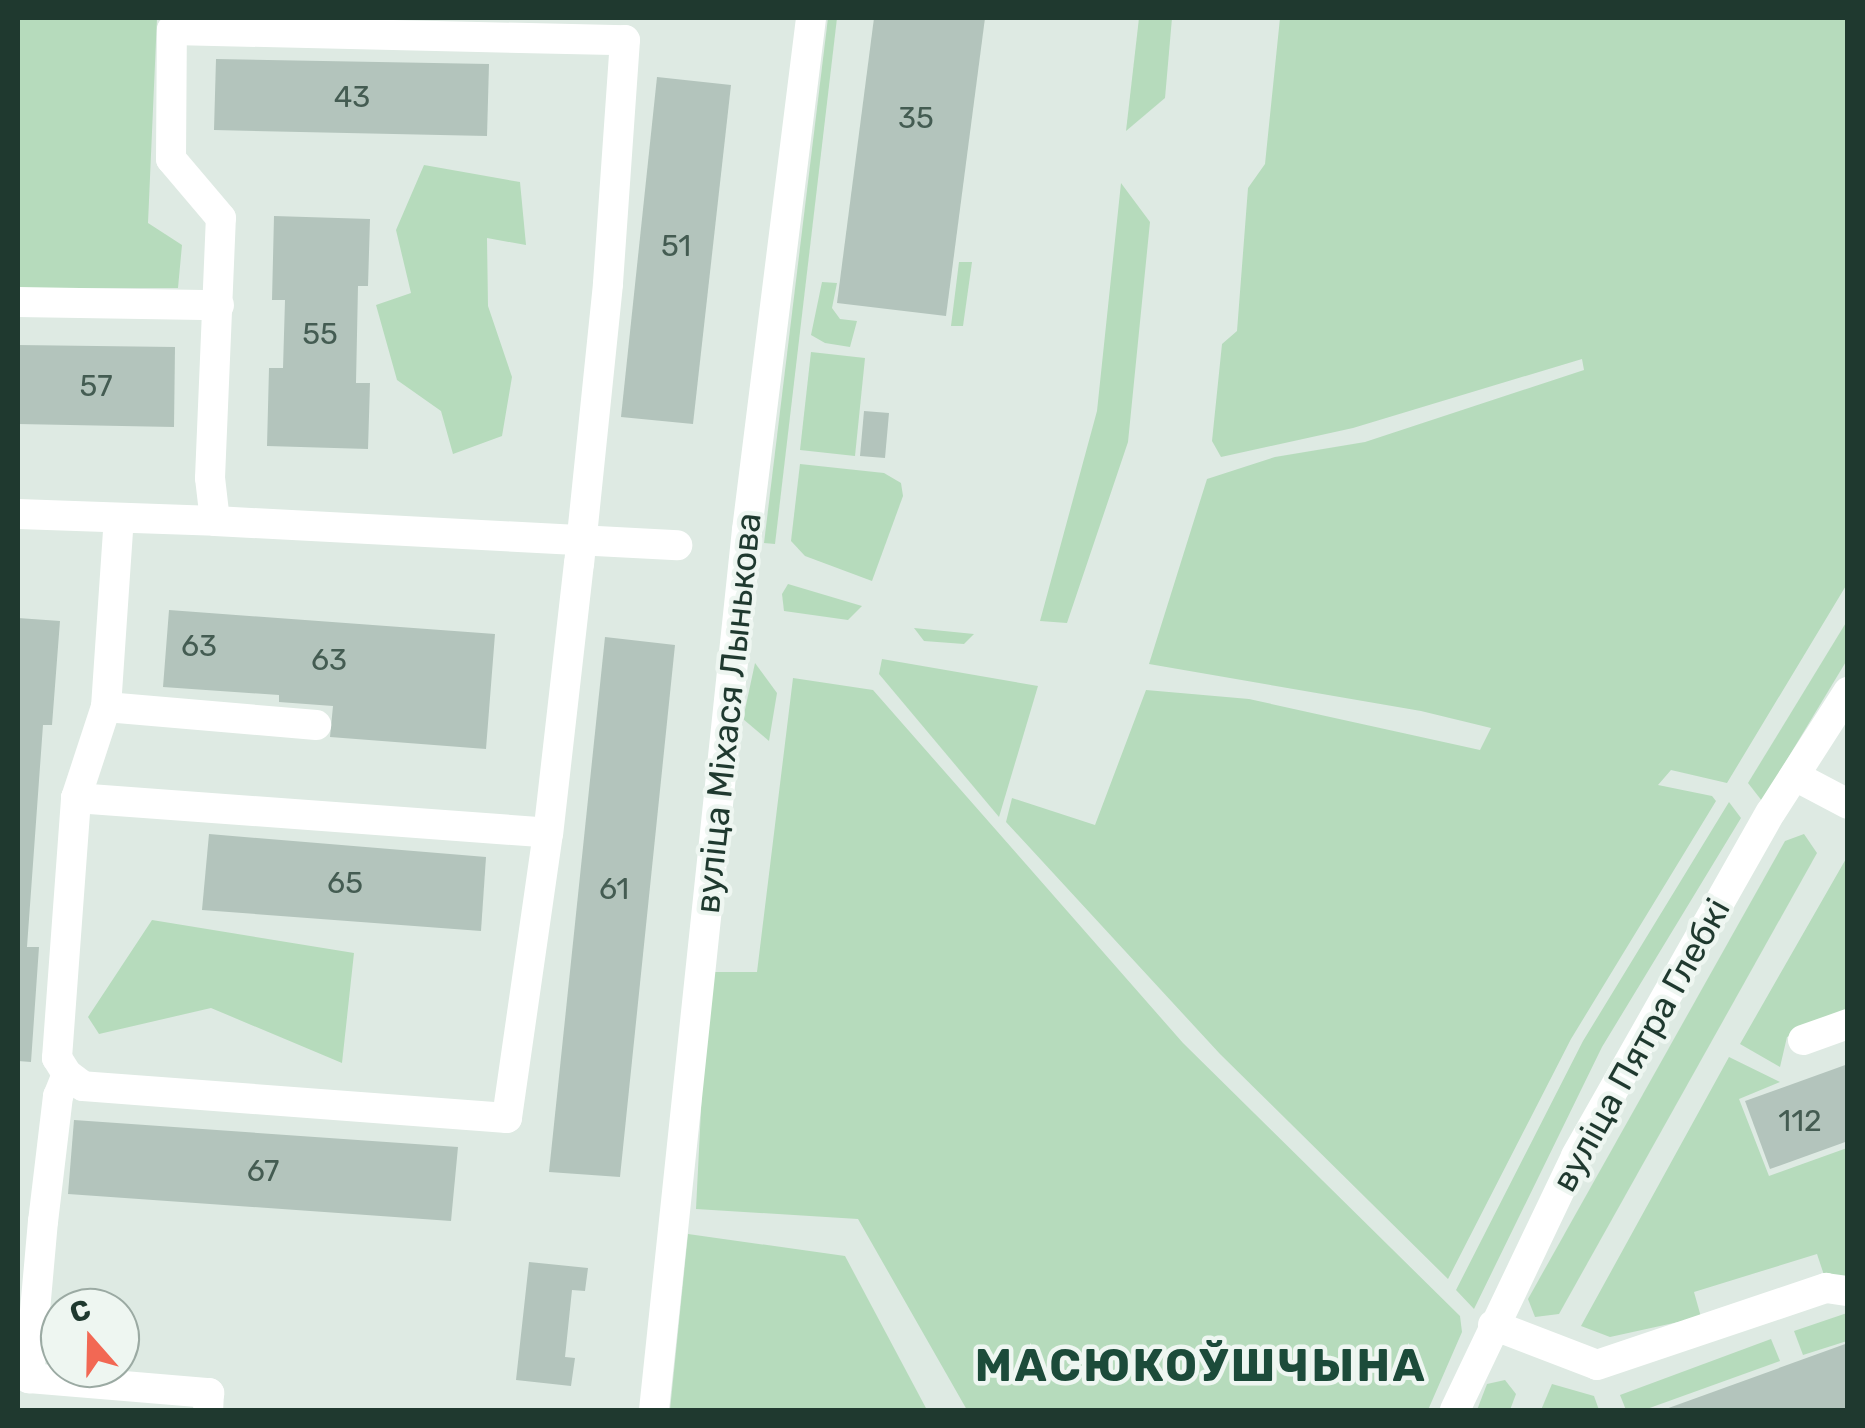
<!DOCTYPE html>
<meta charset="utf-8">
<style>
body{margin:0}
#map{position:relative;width:1865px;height:1428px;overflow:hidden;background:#deeae3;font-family:Rubik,sans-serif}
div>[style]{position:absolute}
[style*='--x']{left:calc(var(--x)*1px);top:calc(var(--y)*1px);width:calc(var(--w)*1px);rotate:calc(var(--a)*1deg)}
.green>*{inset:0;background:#b6dbbc}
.building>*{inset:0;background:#b3c4bc}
.minor>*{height:30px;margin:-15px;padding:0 15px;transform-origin:15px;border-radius:15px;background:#fff}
span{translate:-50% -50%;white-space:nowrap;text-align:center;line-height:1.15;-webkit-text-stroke:9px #eef6f1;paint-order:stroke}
.number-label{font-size:30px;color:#445c52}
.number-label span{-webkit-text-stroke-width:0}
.street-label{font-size:35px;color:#1f392f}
.district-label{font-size:45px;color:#1c4b3a;font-weight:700;letter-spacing:2.5px}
.frame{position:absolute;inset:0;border:20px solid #1f392f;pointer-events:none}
.north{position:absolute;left:40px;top:1288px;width:100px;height:100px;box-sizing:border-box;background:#eef6f1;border:2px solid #9baaa3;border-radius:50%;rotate:340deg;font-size:28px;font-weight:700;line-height:40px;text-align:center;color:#1f392f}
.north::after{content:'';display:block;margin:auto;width:35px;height:45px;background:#f26854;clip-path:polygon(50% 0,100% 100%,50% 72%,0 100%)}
</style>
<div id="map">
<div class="green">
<div style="clip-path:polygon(18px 18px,157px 18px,148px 223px,182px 245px,178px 288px,18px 288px)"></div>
<div style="clip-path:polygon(828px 18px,837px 18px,775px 544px,764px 543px)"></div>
<div style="clip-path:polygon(1139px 18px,1172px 18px,1165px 98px,1126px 131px)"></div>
<div style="clip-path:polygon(1280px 18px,1847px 18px,1847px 584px,1727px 783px,1671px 770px,1658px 785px,1712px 796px,1716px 801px,1571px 1039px,1448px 1279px,1220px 1054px,1006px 822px,1012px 798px,1095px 825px,1146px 690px,1249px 699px,1480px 750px,1491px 728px,1421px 711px,1149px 664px,1207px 479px,1275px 457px,1365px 442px,1584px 370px,1582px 359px,1353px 428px,1221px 457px,1212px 441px,1222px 344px,1237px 331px,1248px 188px,1265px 164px)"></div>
<div style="clip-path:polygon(424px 165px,520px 182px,526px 245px,487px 238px,488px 306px,512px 377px,502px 436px,453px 454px,441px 411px,397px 380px,376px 305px,411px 293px,396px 230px)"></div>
<div style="clip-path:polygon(1121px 183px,1150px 222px,1128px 442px,1067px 623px,1040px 621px,1097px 411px)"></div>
<div style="clip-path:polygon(959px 262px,972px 262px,963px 326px,951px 326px)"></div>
<div style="clip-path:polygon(822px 282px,837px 283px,832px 308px,840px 319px,857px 321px,850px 347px,825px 343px,811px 335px)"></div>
<div style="clip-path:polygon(811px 352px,865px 358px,855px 456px,800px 450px)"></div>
<div style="clip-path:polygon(800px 464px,884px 473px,901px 483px,903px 496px,872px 581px,805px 556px,791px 541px)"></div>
<div style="clip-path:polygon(788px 584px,862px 606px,848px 620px,784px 611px,782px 594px)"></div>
<div style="clip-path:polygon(1847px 621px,1847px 660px,1762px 801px,1748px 783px)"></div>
<div style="clip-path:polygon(914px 628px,974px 634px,964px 644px,924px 641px)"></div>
<div style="clip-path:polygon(882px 659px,1038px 686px,999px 817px,879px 674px)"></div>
<div style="clip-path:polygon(755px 663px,777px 693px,769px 741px,743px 719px)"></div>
<div style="clip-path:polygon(793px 678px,873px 690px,1183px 1043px,1460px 1316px,1462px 1332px,1428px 1410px,967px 1410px,858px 1219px,696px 1209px,708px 972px,757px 972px)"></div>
<div style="clip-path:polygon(1729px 802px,1741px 818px,1602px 1047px,1474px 1309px,1456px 1290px,1583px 1041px)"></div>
<div style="clip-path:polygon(1804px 834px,1817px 853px,1559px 1314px,1535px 1317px,1528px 1299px,1785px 841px)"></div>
<div style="clip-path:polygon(1847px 857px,1847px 1015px,1787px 1037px,1780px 1067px,1740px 1044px)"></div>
<div style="clip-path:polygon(152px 920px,354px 953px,342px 1063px,211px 1008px,99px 1034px,88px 1017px)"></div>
<div style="clip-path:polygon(1729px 1057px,1780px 1082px,1739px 1099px,1769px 1176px,1847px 1148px,1847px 1281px,1825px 1278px,1817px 1254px,1694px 1292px,1701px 1317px,1610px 1337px,1581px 1326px)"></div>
<div style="clip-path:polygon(688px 1234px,845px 1256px,927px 1410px,670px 1410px)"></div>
<div style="clip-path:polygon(1847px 1313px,1847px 1341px,1803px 1355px,1794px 1331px)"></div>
<div style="clip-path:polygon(1771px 1339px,1780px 1361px,1644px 1410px,1626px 1410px,1620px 1395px)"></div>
<div style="clip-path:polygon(1505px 1380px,1516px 1394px,1510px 1410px,1477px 1410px,1487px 1384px)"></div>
<div style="clip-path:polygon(1552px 1384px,1594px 1396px,1599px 1410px,1541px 1410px)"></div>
</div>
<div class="building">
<div style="clip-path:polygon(874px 18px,985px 18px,946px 316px,837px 303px)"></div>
<div style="clip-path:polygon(216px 59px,489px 64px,487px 136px,214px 130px)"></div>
<div style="clip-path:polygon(657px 77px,731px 85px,693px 424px,621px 417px)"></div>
<div style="clip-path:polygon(274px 216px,370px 219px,368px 286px,358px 286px,356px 383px,370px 383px,368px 449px,267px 446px,269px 368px,283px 368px,285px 300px,272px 300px)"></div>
<div style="clip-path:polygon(18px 345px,175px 347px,174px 427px,18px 424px)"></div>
<div style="clip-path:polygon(864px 411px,889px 413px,885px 458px,860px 456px)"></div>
<div style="clip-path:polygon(169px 610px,495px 634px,486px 749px,330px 737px,333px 706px,279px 702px,279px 695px,163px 687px)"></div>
<div style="clip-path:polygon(18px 618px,60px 621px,52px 725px,43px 725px,27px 947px,39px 947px,31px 1062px,18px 1061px)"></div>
<div style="clip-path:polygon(605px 637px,675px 645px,620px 1177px,549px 1172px)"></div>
<div style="clip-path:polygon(209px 834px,486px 857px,481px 931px,202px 910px)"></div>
<div style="clip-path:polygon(1848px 1064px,1848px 1141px,1770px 1169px,1745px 1101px)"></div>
<div style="clip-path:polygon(74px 1120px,458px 1147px,451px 1221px,68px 1194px)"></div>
<div style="clip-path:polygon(529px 1262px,588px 1268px,585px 1291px,572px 1290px,565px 1357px,575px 1358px,571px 1386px,516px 1380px)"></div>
<div style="clip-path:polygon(1848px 1343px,1848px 1410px,1663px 1410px)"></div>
</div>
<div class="minor">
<div style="--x:18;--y:302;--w:201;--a:0.9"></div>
<div style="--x:18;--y:514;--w:197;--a:2"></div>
<div style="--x:215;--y:521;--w:43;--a:-96.6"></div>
<div style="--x:210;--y:478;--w:260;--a:-87.6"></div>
<div style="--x:221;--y:218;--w:77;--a:-130.3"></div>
<div style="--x:171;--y:159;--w:129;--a:-89.6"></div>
<div style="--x:172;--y:30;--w:453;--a:1.3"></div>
<div style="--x:625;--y:40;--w:245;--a:94"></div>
<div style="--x:608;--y:284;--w:281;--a:95.9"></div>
<div style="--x:579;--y:563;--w:272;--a:96.5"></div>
<div style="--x:548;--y:833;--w:288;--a:98.2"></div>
<div style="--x:507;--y:1118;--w:425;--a:-175.7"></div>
<div style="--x:83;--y:1086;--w:20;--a:-143"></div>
<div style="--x:67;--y:1074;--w:19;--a:-122"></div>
<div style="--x:57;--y:1058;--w:261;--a:-85.8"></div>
<div style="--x:76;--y:798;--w:96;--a:-71.8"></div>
<div style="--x:106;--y:707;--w:189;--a:-86.1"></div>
<div style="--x:215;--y:521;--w:463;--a:3"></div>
<div style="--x:106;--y:707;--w:211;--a:4.9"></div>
<div style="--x:1795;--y:776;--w:60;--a:27.8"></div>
<div style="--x:76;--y:798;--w:473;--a:4.2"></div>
<div style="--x:1803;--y:1040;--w:48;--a:-19.6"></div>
<div style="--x:67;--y:1074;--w:24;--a:112"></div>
<div style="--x:58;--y:1096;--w:126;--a:96.8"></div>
<div style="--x:43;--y:1221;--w:158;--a:95.1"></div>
<div style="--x:29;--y:1378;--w:181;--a:4.8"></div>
<div style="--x:209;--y:1393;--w:17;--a:93"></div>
<div style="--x:1493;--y:1325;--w:111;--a:21"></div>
<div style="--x:1597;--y:1365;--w:242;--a:-18.6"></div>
<div style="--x:1826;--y:1288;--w:22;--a:8"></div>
<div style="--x:654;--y:1410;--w:885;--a:-83.97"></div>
<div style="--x:747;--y:530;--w:516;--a:-82.87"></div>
<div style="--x:1455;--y:1410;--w:281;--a:-64.5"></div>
<div style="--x:1576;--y:1156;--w:395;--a:-60.5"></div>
<div style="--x:1771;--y:812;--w:143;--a:-57.3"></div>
</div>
<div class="number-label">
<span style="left:352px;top:97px">43</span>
<span style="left:916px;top:118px">35</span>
<span style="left:676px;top:246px">51</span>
<span style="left:320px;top:334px">55</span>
<span style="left:96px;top:386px">57</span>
<span style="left:199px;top:646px">63</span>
<span style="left:329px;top:660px">63</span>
<span style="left:345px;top:883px">65</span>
<span style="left:614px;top:889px">61</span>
<span style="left:1800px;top:1121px">112</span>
<span style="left:263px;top:1171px">67</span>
</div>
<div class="street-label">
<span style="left:728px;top:713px;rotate:-84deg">вуліца Міхася Лынькова</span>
<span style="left:1641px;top:1045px;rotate:-61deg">вуліца Пятра Глебкі</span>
</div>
<div class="district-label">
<span style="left:1201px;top:1366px">МАСЮКОЎШЧЫНА</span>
</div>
<div class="frame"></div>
<div class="north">С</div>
</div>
